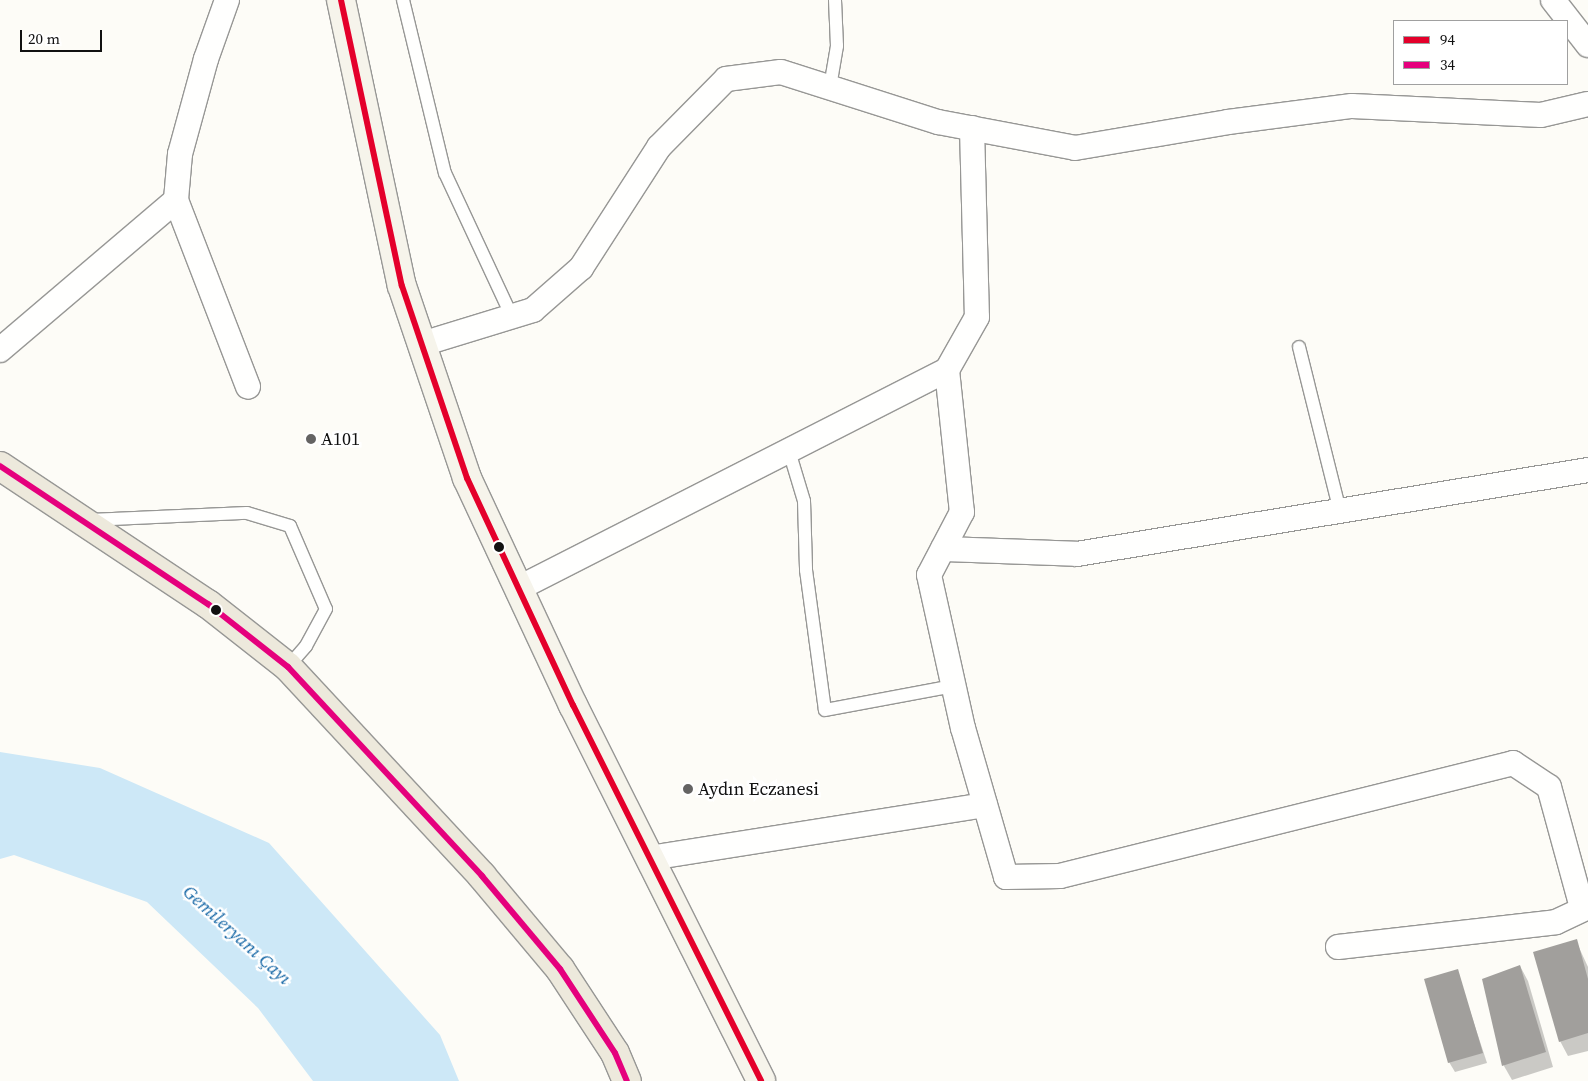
<!DOCTYPE html>
<meta charset="utf-8">
<style>
body{margin:0}
#map{position:relative;width:1588px;height:1081px;overflow:hidden;background:#fdfcf7;font-family:"Source Serif 4",serif}
div>[style]{position:absolute}
[style*='--x']{left:calc(var(--x)*1px);top:calc(var(--y)*1px);width:calc(var(--w)*1px);rotate:calc(var(--a)*1deg)}
.water>*{inset:0;background:#cde8f7}
.shadow>*{inset:0;background:#0003}
.building>*{inset:0;background:#a19f9c}
.roads{filter:drop-shadow(1px 0 #979795) drop-shadow(-1px 0 #979795) drop-shadow(0 1px #979795) drop-shadow(0 -1px #979795)}
.lane>*{height:12px;margin:-6px;padding:0 6px;transform-origin:6px;border-radius:6px;background:#fffffe}
.street>*{height:24px;margin:-12px;padding:0 12px;transform-origin:12px;border-radius:12px;background:#fffffe}
.secondary>*{height:28px;margin:-14px;padding:0 14px;transform-origin:14px;border-radius:14px;background:#f6f4eb}
.primary>*{height:28px;margin:-14px;padding:0 14px;transform-origin:14px;border-radius:14px;background:#ede9dc}
.bus-1>*{height:6px;margin:-3px;padding:0 3px;transform-origin:3px;border-radius:3px;background:#e4002b}
.bus-2>*{height:6px;margin:-3px;padding:0 3px;transform-origin:3px;border-radius:3px;background:#e5007d}
.dots>*{width:14px;height:14px;translate:-50% -50%;box-sizing:border-box;border:2px solid #fff;border-radius:50%}
span{translate:-50% -50%;white-space:nowrap;text-align:center;line-height:1.15;-webkit-text-stroke:5px #fff;paint-order:stroke}
.poi-label{font-size:18px;color:#111}
.left{translate:0 -50%;text-align:left}
.water-label{font-size:19px;color:#1768a6;font-style:italic}
.legend{position:absolute;left:1393px;top:20px;width:175px;height:65px;box-sizing:border-box;background:#fff;border:1px solid #a0a0a0;margin:0;padding:6px 9px;list-style:none;font-size:15px;color:#111}
.legend li{display:flex;align-items:center;gap:10px;height:25px}
.legend b{width:25px;border:1px solid #a0a0a0}
.scale{position:absolute;left:20px;top:30px;width:82px;height:22px;box-sizing:border-box;border:2px solid #111;border-top:0;padding-left:6px;font-size:15px;line-height:18px;white-space:nowrap;color:#111;-webkit-text-stroke:4px #fff;paint-order:stroke}
</style>
<div id="map">
<div class="water">
<div style="clip-path:polygon(0 752px,100px 768px,269px 843px,440px 1035px,459px 1081px,313px 1081px,258px 1008px,147px 902px,14px 855px,0 859px)"></div>
</div>
<div class="shadow">
<div style="clip-path:polygon(1576px 941px,1588px 967px,1588px 1051px,1568px 1056px,1560px 1041px)"></div>
<div style="clip-path:polygon(1520px 966px,1528px 981px,1553px 1067px,1512px 1080px,1504px 1066px)"></div>
<div style="clip-path:polygon(1457px 971px,1487px 1063px,1455px 1072px,1449px 1062px)"></div>
</div>
<div class="building">
<div style="clip-path:polygon(1577px 939px,1588px 979px,1588px 1033px,1559px 1042px,1533px 952px)"></div>
<div style="clip-path:polygon(1520px 965px,1546px 1052px,1502px 1066px,1482px 979px)"></div>
<div style="clip-path:polygon(1458px 969px,1483px 1053px,1448px 1063px,1424px 979px)"></div>
</div>
<div class="roads">
<div class="lane">
<div style="--x:403;--y:0;--w:178;--a:76.4"></div>
<div style="--x:445;--y:173;--w:159;--a:65"></div>
<div style="--x:830;--y:87;--w:42;--a:-80.3"></div>
<div style="--x:837;--y:46;--w:46;--a:-92.5"></div>
<div style="--x:1299;--y:347;--w:170;--a:76"></div>
<div style="--x:789;--y:451;--w:52;--a:73.3"></div>
<div style="--x:804;--y:501;--w:69;--a:88.3"></div>
<div style="--x:806;--y:570;--w:141;--a:82.3"></div>
<div style="--x:825;--y:710;--w:130;--a:-10.6"></div>
<div style="--x:90;--y:520;--w:157;--a:-2.6"></div>
<div style="--x:247;--y:513;--w:45;--a:16.8"></div>
<div style="--x:290;--y:526;--w:90;--a:66.6"></div>
<div style="--x:326;--y:609;--w:42;--a:118.4"></div>
<div style="--x:306;--y:646;--w:28;--a:131"></div>
</div>
<div class="street">
<div style="--x:227;--y:0;--w:63;--a:109.6"></div>
<div style="--x:206;--y:59;--w:98;--a:105.3"></div>
<div style="--x:180;--y:154;--w:46;--a:95"></div>
<div style="--x:176;--y:200;--w:200;--a:68.9"></div>
<div style="--x:1553;--y:0;--w:57;--a:52.1"></div>
<div style="--x:972;--y:128;--w:189;--a:88.5"></div>
<div style="--x:977;--y:317;--w:61;--a:119.5"></div>
<div style="--x:947;--y:370;--w:143;--a:84"></div>
<div style="--x:962;--y:512;--w:71;--a:117.6"></div>
<div style="--x:929;--y:575;--w:157;--a:77.5"></div>
<div style="--x:963;--y:728;--w:155;--a:73.9"></div>
<div style="--x:1006;--y:877;--w:54;--a:-1.1"></div>
<div style="--x:1060;--y:876;--w:467;--a:-14"></div>
<div style="--x:1513;--y:763;--w:43;--a:33.7"></div>
<div style="--x:1549;--y:787;--w:125;--a:74.7"></div>
<div style="--x:422;--y:344;--w:116;--a:-17"></div>
<div style="--x:533;--y:310;--w:64;--a:-41.2"></div>
<div style="--x:581;--y:268;--w:144;--a:-57.2"></div>
<div style="--x:659;--y:147;--w:95;--a:-45.4"></div>
<div style="--x:726;--y:79;--w:55;--a:-7.3"></div>
<div style="--x:781;--y:72;--w:165;--a:17.7"></div>
<div style="--x:938;--y:122;--w:139;--a:10.7"></div>
<div style="--x:1075;--y:148;--w:155;--a:-9.6"></div>
<div style="--x:1228;--y:122;--w:125;--a:-7.4"></div>
<div style="--x:1352;--y:106;--w:189;--a:2.7"></div>
<div style="--x:1541;--y:115;--w:48;--a:-13.2"></div>
<div style="--x:0;--y:350;--w:231;--a:-40.4"></div>
<div style="--x:943;--y:549;--w:134;--a:2.1"></div>
<div style="--x:1077;--y:554;--w:518;--a:-9.33"></div>
<div style="--x:519;--y:588;--w:480;--a:-27"></div>
<div style="--x:650;--y:858;--w:339;--a:-9"></div>
<div style="--x:1338;--y:947;--w:219;--a:-6.5"></div>
<div style="--x:1556;--y:922;--w:35;--a:-25"></div>
</div>
<div class="secondary">
<div style="--x:341;--y:0;--w:292;--a:78"></div>
<div style="--x:402;--y:286;--w:203;--a:71.3"></div>
<div style="--x:467;--y:478;--w:251;--a:65"></div>
<div style="--x:573;--y:705;--w:420;--a:63.4"></div>
</div>
<div class="primary">
<div style="--x:0;--y:466;--w:250;--a:33.6"></div>
<div style="--x:208;--y:604;--w:102;--a:38.2"></div>
<div style="--x:288;--y:667;--w:285;--a:47.1"></div>
<div style="--x:482;--y:876;--w:121;--a:50"></div>
<div style="--x:560;--y:969;--w:100;--a:56.8"></div>
<div style="--x:615;--y:1053;--w:30;--a:67"></div>
</div>
</div>
<div class="bus-1">
<div style="--x:341;--y:0;--w:292;--a:78"></div>
<div style="--x:402;--y:286;--w:203;--a:71.3"></div>
<div style="--x:467;--y:478;--w:251;--a:65"></div>
<div style="--x:573;--y:705;--w:420;--a:63.4"></div>
</div>
<div class="bus-2">
<div style="--x:0;--y:466;--w:250;--a:33.6"></div>
<div style="--x:208;--y:604;--w:102;--a:38.2"></div>
<div style="--x:288;--y:667;--w:285;--a:47.1"></div>
<div style="--x:482;--y:876;--w:121;--a:50"></div>
<div style="--x:560;--y:969;--w:100;--a:56.8"></div>
<div style="--x:615;--y:1053;--w:30;--a:67"></div>
</div>
<div class="dots">
<div style="left:311px;top:439px;background:#646362"></div>
<div style="left:499px;top:547px;background:#111"></div>
<div style="left:216px;top:610px;background:#111"></div>
<div style="left:688px;top:789px;background:#646362"></div>
</div>
<div class="poi-label">
<span class="left" style="left:321px;top:439px">A101</span>
<span class="left" style="left:698px;top:789px">Aydın Eczanesi</span>
</div>
<div class="water-label">
<span style="left:237px;top:935px;rotate:42deg">Gemileryanı Çayı</span>
</div>
<ul class="legend">
<li><b style="height:6px;background:#e4002b"></b>94</li>
<li><b style="height:6px;background:#e5007d"></b>34</li>
</ul>
<div class="scale">20 m</div>
</div>
